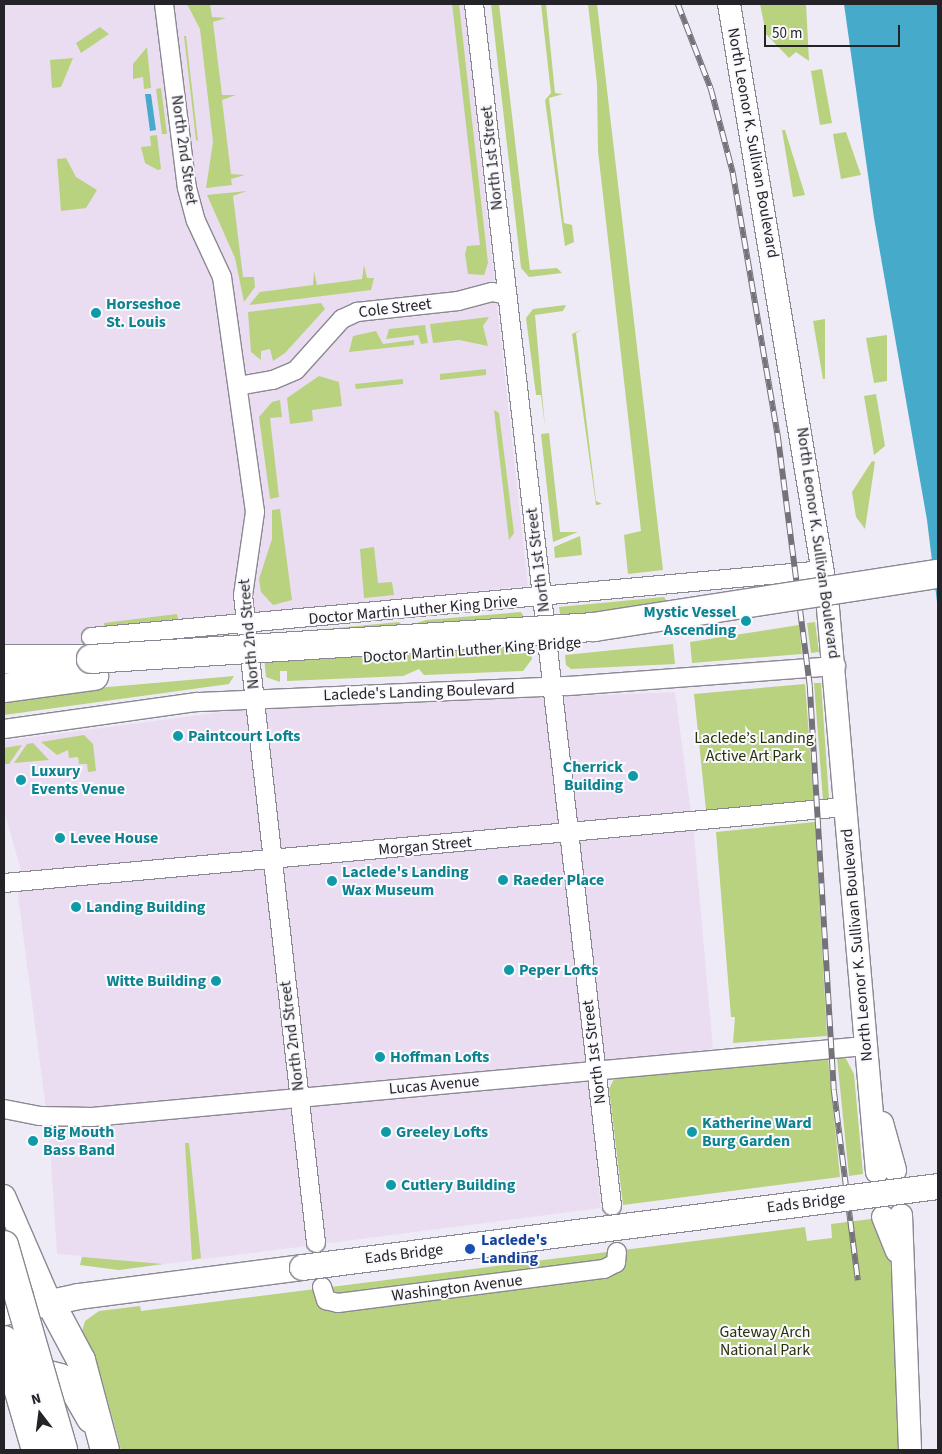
<!DOCTYPE html>
<meta charset="utf-8">
<style>
body{margin:0}
#map{position:relative;width:942px;height:1454px;overflow:hidden;background:#eeebf6;font-family:"Source Sans 3",sans-serif}
div>[style]{position:absolute}
[style*='--x']{left:calc(var(--x)*1px);top:calc(var(--y)*1px);width:calc(var(--w)*1px);rotate:calc(var(--a)*1deg)}
.commercial>*{inset:0;background:#eaddf1}
.green>*{inset:0;background:#b8d27f}
.water>*{inset:0;background:#46abca}
.roads{filter:drop-shadow(1px 0 #8a8892) drop-shadow(-1px 0 #8a8892) drop-shadow(0 1px #8a8892) drop-shadow(0 -1px #8a8892)}
.minor>*{height:18px;margin:-9px;padding:0 9px;transform-origin:9px;border-radius:9px;background:#fff}
.tertiary>*{height:22px;margin:-11px;padding:0 11px;transform-origin:11px;border-radius:11px;background:#fff}
.secondary>*{height:25px;margin:-12.5px;padding:0 12.5px;transform-origin:12.5px;border-radius:12.5px;background:#fff}
.primary>*{height:28px;margin:-14px;padding:0 14px;transform-origin:14px;border-radius:14px;background:#fff}
.motorway>*{height:28px;margin:-14px;padding:0 14px;transform-origin:14px;border-radius:14px;background:#fff}
.tram>*{height:1px;margin:-0.5px;padding:0 0.5px;transform-origin:0.5px;border-radius:0.5px;background:#75737a}
.rail>*{height:5.5px;margin-top:-2.75px;transform-origin:0;background:repeating-linear-gradient(90deg,#faf9fe 0 11px,#75737a 0 22px);box-sizing:border-box;border-block:1px solid #75737a}
.bridges{filter:drop-shadow(1px 0 #8a8892) drop-shadow(-1px 0 #8a8892) drop-shadow(0 1px #8a8892) drop-shadow(0 -1px #8a8892)}
.secondary-bridge>*{height:25px;margin:-12.5px;padding:0 12.5px;transform-origin:12.5px;border-radius:12.5px;background:#fff}
.primary-bridge>*{height:28px;margin:-14px;padding:0 14px;transform-origin:14px;border-radius:14px;background:#fff}
.motorway-bridge>*{height:28px;margin:-14px;padding:0 14px;transform-origin:14px;border-radius:14px;background:#fff}
.dots>*{width:14px;height:14px;translate:-50% -50%;box-sizing:border-box;border:2px solid #faf9fe;border-radius:50%}
span{translate:-50% -50%;white-space:nowrap;text-align:center;line-height:1.15;-webkit-text-stroke:4px #faf9fe;paint-order:stroke}
.street-label{font-size:16px;color:#242327}
.culture-label{font-size:16px;color:#0d838f;font-weight:700}
.left{translate:0 -50%;text-align:left}
.right{translate:-100% -50%;text-align:right}
.park-label{font-size:16px;color:#263108}
.transit-label{font-size:16px;color:#164399;font-weight:700}
.frame{position:absolute;inset:0;border:5px solid #242327;pointer-events:none}
.north{position:absolute;left:15px;top:1389px;width:50px;height:50px;-webkit-text-stroke:4px #faf9fe;paint-order:stroke;rotate:345deg;font-size:14px;font-weight:700;line-height:20px;text-align:center;color:#242327}
.north::after{content:'';display:block;margin:auto;width:18px;height:22px;background:#242327;clip-path:polygon(50% 0,100% 100%,50% 72%,0 100%)}
.scale{position:absolute;left:764px;top:25px;width:136px;height:22px;box-sizing:border-box;border:2px solid #242327;border-top:0;padding-left:6px;font-size:15px;line-height:18px;white-space:nowrap;color:#242327;-webkit-text-stroke:4px #faf9fe;paint-order:stroke}
</style>
<div id="map">
<div class="commercial">
<div style="clip-path:polygon(4px 4px,464px 4px,528px 586px,225px 616px,227px 637px,92px 650px,91px 644px,4px 645px)"></div>
<div style="clip-path:polygon(675px 692px,694px 835px,713px 1049px,586px 1064px,601px 1208px,119px 1270px,80px 1265px,82px 1256px,57px 1254px,49px 1132px,18px 896px,21px 870px,4px 811px,4px 741px,237px 710px)"></div>
</div>
<div class="green">
<div style="clip-path:polygon(187px 4px,210px 4px,212px 17px,226px 18px,213px 22px,222px 95px,236px 95px,222px 100px,231px 174px,245px 175px,231px 179px,232px 185px,206px 188px,213px 142px,200px 29px)"></div>
<div style="clip-path:polygon(452px 4px,459px 4px,488px 263px,484px 275px,468px 274px,465px 254px,467px 246px,480px 245px)"></div>
<div style="clip-path:polygon(491px 4px,499px 4px,530px 270px,557px 268px,562px 273px,529px 277px,521px 268px)"></div>
<div style="clip-path:polygon(541px 4px,546px 4px,555px 93px,563px 94px,549px 98px,564px 223px,572px 225px,574px 242px,565px 246px,545px 100px,551px 93px)"></div>
<div style="clip-path:polygon(588px 4px,597px 4px,663px 570px,628px 574px,624px 535px,641px 531px,598px 151px,597px 84px)"></div>
<div style="clip-path:polygon(760px 4px,806px 4px,809px 61px,796px 52px,789px 58px,766px 34px)"></div>
<div style="clip-path:polygon(100px 27px,109px 34px,81px 53px,76px 43px)"></div>
<div style="clip-path:polygon(184px 36px,186px 36px,198px 141px,196px 140px)"></div>
<div style="clip-path:polygon(147px 47px,151px 88px,144px 89px,143px 77px,133px 79px,133px 64px)"></div>
<div style="clip-path:polygon(73px 58px,61px 87px,52px 88px,50px 60px)"></div>
<div style="clip-path:polygon(822px 69px,832px 123px,820px 125px,811px 71px)"></div>
<div style="clip-path:polygon(161px 88px,167px 134px,162px 134px,156px 89px)"></div>
<div style="clip-path:polygon(782px 130px,785px 130px,805px 195px,793px 197px)"></div>
<div style="clip-path:polygon(846px 132px,861px 175px,841px 179px,833px 134px)"></div>
<div style="clip-path:polygon(157px 135px,161px 169px,158px 170px,145px 163px,141px 147px,151px 146px,150px 136px)"></div>
<div style="clip-path:polygon(66px 158px,76px 177px,97px 190px,86px 208px,61px 211px,57px 159px)"></div>
<div style="clip-path:polygon(247px 191px,233px 196px,243px 277px,254px 277px,255px 287px,244px 302px,235px 258px,207px 195px)"></div>
<div style="clip-path:polygon(364px 265px,367px 278px,374px 278px,371px 290px,249px 305px,260px 292px,313px 285px,314px 271px,317px 285px,362px 279px)"></div>
<div style="clip-path:polygon(321px 303px,325px 309px,285px 353px,273px 361px,270px 349px,261px 351px,261px 360px,251px 352px,248px 312px)"></div>
<div style="clip-path:polygon(566px 305px,563px 311px,535px 315px,545px 427px,541px 395px,536px 395px,526px 318px,533px 309px)"></div>
<div style="clip-path:polygon(489px 317px,483px 326px,488px 346px,459px 340px,433px 343px,430px 324px)"></div>
<div style="clip-path:polygon(825px 319px,825px 379px,823px 379px,813px 321px)"></div>
<div style="clip-path:polygon(425px 325px,428px 343px,421px 344px,418px 335px,386px 339px,389px 329px)"></div>
<div style="clip-path:polygon(583px 329px,576px 333px,596px 501px,602px 504px,596px 505px,572px 334px)"></div>
<div style="clip-path:polygon(376px 331px,383px 344px,414px 340px,414px 345px,349px 352px,353px 336px)"></div>
<div style="clip-path:polygon(887px 335px,887px 381px,874px 383px,866px 338px)"></div>
<div style="clip-path:polygon(486px 369px,486px 375px,440px 380px,440px 374px)"></div>
<div style="clip-path:polygon(319px 376px,339px 382px,342px 406px,312px 410px,313px 421px,290px 424px,287px 398px)"></div>
<div style="clip-path:polygon(403px 379px,403px 384px,356px 389px,355px 384px)"></div>
<div style="clip-path:polygon(876px 394px,885px 446px,874px 455px,864px 396px)"></div>
<div style="clip-path:polygon(280px 400px,282px 417px,270px 418px,279px 497px,270px 499px,259px 417px,272px 402px)"></div>
<div style="clip-path:polygon(494px 410px,499px 413px,514px 533px,509px 540px)"></div>
<div style="clip-path:polygon(549px 433px,560px 532px,578px 532px,553px 542px,541px 434px)"></div>
<div style="clip-path:polygon(872px 461px,875px 462px,865px 529px,856px 517px,852px 492px)"></div>
<div style="clip-path:polygon(280px 509px,292px 600px,273px 605px,261px 592px,259px 579px,272px 539px,272px 510px)"></div>
<div style="clip-path:polygon(580px 536px,582px 555px,555px 558px,554px 547px)"></div>
<div style="clip-path:polygon(374px 547px,378px 583px,392px 582px,394px 595px,364px 598px,360px 549px)"></div>
<div style="clip-path:polygon(664px 597px,669px 605px,561px 620px,559px 607px)"></div>
<div style="clip-path:polygon(521px 612px,529px 626px,532px 659px,523px 671px,424px 675px,419px 669px,403px 676px,287px 681px,287px 671px,280px 671px,280px 682px,266px 677px,262px 635px,399px 622px,404px 627px,426px 620px)"></div>
<div style="clip-path:polygon(177px 614px,178px 619px,104px 626px,104px 623px)"></div>
<div style="clip-path:polygon(815px 622px,819px 652px,811px 653px,807px 623px)"></div>
<div style="clip-path:polygon(799px 625px,802px 654px,692px 663px,690px 642px)"></div>
<div style="clip-path:polygon(673px 644px,675px 664px,571px 669px,566px 665px,565px 655px)"></div>
<div style="clip-path:polygon(234px 676px,229px 684px,4px 715px,4px 701px,40px 693px)"></div>
<div style="clip-path:polygon(821px 683px,829px 799px,823px 800px,814px 683px)"></div>
<div style="clip-path:polygon(805px 684px,814px 801px,706px 810px,694px 694px)"></div>
<div style="clip-path:polygon(84px 735px,93px 744px,96px 771px,88px 772px,87px 764px,79px 764px,78px 757px,69px 758px,68px 750px,57px 755px,41px 742px)"></div>
<div style="clip-path:polygon(33px 743px,49px 760px,14px 763px,27px 744px)"></div>
<div style="clip-path:polygon(22px 745px,9px 764px,4px 764px,4px 748px)"></div>
<div style="clip-path:polygon(815px 822px,827px 1036px,733px 1043px,735px 1017px,731px 1017px,716px 832px)"></div>
<div style="clip-path:polygon(845px 1057px,854px 1074px,863px 1174px,849px 1176px,837px 1058px)"></div>
<div style="clip-path:polygon(828px 1058px,840px 1177px,623px 1205px,609px 1089px,614px 1079px)"></div>
<div style="clip-path:polygon(185px 1143px,189px 1143px,201px 1258px,192px 1260px)"></div>
<div style="clip-path:polygon(879px 1218px,890px 1255px,901px 1450px,121px 1450px,102px 1380px,82px 1331px,85px 1321px,99px 1311px,140px 1306px,141px 1311px,805px 1227px,807px 1241px,832px 1238px,831px 1224px)"></div>
<div style="clip-path:polygon(82px 1257px,163px 1264px,119px 1270px,80px 1265px)"></div>
</div>
<div class="water">
<div style="clip-path:polygon(844px 4px,938px 4px,938px 610px,927px 520px,874px 218px)"></div>
<div style="clip-path:polygon(145px 94px,151px 94px,156px 130px,150px 131px)"></div>
</div>
<div class="roads">
<div class="minor">
<div style="--x:164;--y:4;--w:185;--a:82.9"></div>
<div style="--x:187;--y:188;--w:34;--a:75"></div>
<div style="--x:196;--y:221;--w:62;--a:65.1"></div>
<div style="--x:222;--y:277;--w:237;--a:82"></div>
<div style="--x:255;--y:512;--w:84;--a:98.2"></div>
<div style="--x:243;--y:595;--w:652;--a:83.57"></div>
<div style="--x:474;--y:4;--w:1210;--a:83.45"></div>
<div style="--x:238;--y:386;--w:36;--a:-10"></div>
<div style="--x:273;--y:380;--w:25;--a:-23"></div>
<div style="--x:296;--y:370;--w:69;--a:-48"></div>
<div style="--x:342;--y:319;--w:17;--a:-25"></div>
<div style="--x:357;--y:312;--w:102;--a:-6.2"></div>
<div style="--x:458;--y:301;--w:35;--a:-15"></div>
<div style="--x:492;--y:292;--w:15;--a:11"></div>
<div style="--x:91;--y:637;--w:736;--a:-5.22"></div>
<div style="--x:4;--y:729;--w:195;--a:-8"></div>
<div style="--x:197;--y:702;--w:371;--a:-2.5"></div>
<div style="--x:568;--y:686;--w:269;--a:-4.3"></div>
<div style="--x:4;--y:883;--w:845;--a:-5.16"></div>
<div style="--x:4;--y:1109;--w:37;--a:11"></div>
<div style="--x:40;--y:1116;--w:52;--a:1.1"></div>
<div style="--x:92;--y:1117;--w:776;--a:-5.25"></div>
<div style="--x:322;--y:1287;--w:14;--a:73"></div>
<div style="--x:326;--y:1300;--w:12;--a:14"></div>
<div style="--x:338;--y:1303;--w:268;--a:-7.3"></div>
<div style="--x:604;--y:1269;--w:13;--a:-27"></div>
<div style="--x:616;--y:1263;--w:11;--a:-85"></div>
</div>
<div class="tertiary">
<div style="--x:729;--y:4;--w:601;--a:80.62"></div>
<div style="--x:827;--y:597;--w:577;--a:85.03"></div>
<div style="--x:882;--y:1123;--w:49;--a:74.5"></div>
<div style="--x:4;--y:1196;--w:116;--a:66.5"></div>
<div style="--x:901;--y:1215;--w:235;--a:87.8"></div>
<div style="--x:883;--y:1217;--w:37;--a:68"></div>
</div>
<div class="secondary">
<div style="--x:4;--y:1312;--w:76;--a:-12.2"></div>
<div style="--x:78;--y:1296;--w:226;--a:-7.4"></div>
</div>
<div class="primary">
<div style="--x:4;--y:659;--w:87;--a:0"></div>
<div style="--x:4;--y:688;--w:91;--a:-7.6"></div>
</div>
<div class="motorway">
<div style="--x:50;--y:1302;--w:66;--a:61.9"></div>
<div style="--x:81;--y:1360;--w:93;--a:75.1"></div>
<div style="--x:21;--y:1379;--w:25;--a:-12"></div>
<div style="--x:45;--y:1374;--w:16;--a:15"></div>
<div style="--x:60;--y:1378;--w:18;--a:38"></div>
<div style="--x:74;--y:1389;--w:34;--a:60"></div>
</div>
</div>
<div class="tram">
<div style="--x:301;--y:1258;--w:642;--a:-7.25"></div>
<div style="--x:303;--y:1279;--w:640;--a:-7.27"></div>
</div>
<div class="rail">
<div style="--x:678;--y:4;--w:91;--a:68.8"></div>
<div style="--x:711;--y:89;--w:87;--a:75.3"></div>
<div style="--x:733;--y:173;--w:267;--a:80.3"></div>
<div style="--x:778;--y:436;--w:252;--a:82.7"></div>
<div style="--x:810;--y:686;--w:405;--a:86.6"></div>
<div style="--x:834;--y:1090;--w:192;--a:82.8"></div>
</div>
<div class="bridges">
<div class="secondary-bridge">
<div style="--x:302;--y:1267;--w:641;--a:-7.26"></div>
</div>
<div class="primary-bridge">
<div style="--x:91;--y:659;--w:504;--a:-3.64"></div>
<div style="--x:594;--y:627;--w:348;--a:-8.8"></div>
</div>
<div class="motorway-bridge">
<div style="--x:4;--y:1245;--w:213;--a:73.9"></div>
<div style="--x:4;--y:1340;--w:115;--a:73.8"></div>
</div>
</div>
<div class="dots">
<div style="left:96px;top:313px;background:#0f9aa8"></div>
<div style="left:746px;top:621px;background:#0f9aa8"></div>
<div style="left:178px;top:736px;background:#0f9aa8"></div>
<div style="left:633px;top:776px;background:#0f9aa8"></div>
<div style="left:21px;top:780px;background:#0f9aa8"></div>
<div style="left:60px;top:838px;background:#0f9aa8"></div>
<div style="left:503px;top:880px;background:#0f9aa8"></div>
<div style="left:332px;top:881px;background:#0f9aa8"></div>
<div style="left:76px;top:907px;background:#0f9aa8"></div>
<div style="left:509px;top:970px;background:#0f9aa8"></div>
<div style="left:216px;top:981px;background:#0f9aa8"></div>
<div style="left:380px;top:1057px;background:#0f9aa8"></div>
<div style="left:386px;top:1132px;background:#0f9aa8"></div>
<div style="left:692px;top:1132px;background:#0f9aa8"></div>
<div style="left:33px;top:1141px;background:#0f9aa8"></div>
<div style="left:391px;top:1185px;background:#0f9aa8"></div>
<div style="left:470px;top:1249px;background:#1a4fb4"></div>
</div>
<div class="street-label">
<span style="left:753px;top:143px;rotate:80deg">North Leonor K. Sullivan Boulevard</span>
<span style="left:184px;top:150px;rotate:82deg">North 2nd Street</span>
<span style="left:492px;top:158px;rotate:-96deg">North 1st Street</span>
<span style="left:395px;top:308px;rotate:-7deg">Cole Street</span>
<span style="left:818px;top:543px;rotate:82deg">North Leonor K. Sullivan Boulevard</span>
<span style="left:538px;top:560px;rotate:-97deg">North 1st Street</span>
<span style="left:413px;top:610px;rotate:-5deg">Doctor Martin Luther King Drive</span>
<span style="left:249px;top:634px;rotate:-95deg">North 2nd Street</span>
<span style="left:472px;top:650px;rotate:-4deg">Doctor Martin Luther King Bridge</span>
<span style="left:419px;top:692px;rotate:-2deg">Laclede's Landing Boulevard</span>
<span style="left:425px;top:846px;rotate:-5deg">Morgan Street</span>
<span style="left:857px;top:945px;rotate:-95deg">North Leonor K. Sullivan Boulevard</span>
<span style="left:292px;top:1036px;rotate:-97deg">North 2nd Street</span>
<span style="left:594px;top:1052px;rotate:-97deg">North 1st Street</span>
<span style="left:434px;top:1085px;rotate:-5deg">Lucas Avenue</span>
<span style="left:806px;top:1203px;rotate:-7deg">Eads Bridge</span>
<span style="left:404px;top:1254px;rotate:-7deg">Eads Bridge</span>
<span style="left:457px;top:1288px;rotate:-7deg">Washington Avenue</span>
</div>
<div class="culture-label">
<span class="left" style="left:106px;top:313px">Horseshoe<br>St. Louis</span>
<span class="right" style="left:736px;top:621px">Mystic Vessel<br>Ascending</span>
<span class="left" style="left:188px;top:736px">Paintcourt Lofts</span>
<span class="right" style="left:623px;top:776px">Cherrick<br>Building</span>
<span class="left" style="left:31px;top:780px">Luxury<br>Events Venue</span>
<span class="left" style="left:70px;top:838px">Levee House</span>
<span class="left" style="left:342px;top:881px">Laclede's Landing<br>Wax Museum</span>
<span class="left" style="left:513px;top:880px">Raeder Place</span>
<span class="left" style="left:86px;top:907px">Landing Building</span>
<span class="left" style="left:519px;top:970px">Peper Lofts</span>
<span class="right" style="left:206px;top:981px">Witte Building</span>
<span class="left" style="left:390px;top:1057px">Hoffman Lofts</span>
<span class="left" style="left:702px;top:1132px">Katherine Ward<br>Burg Garden</span>
<span class="left" style="left:43px;top:1141px">Big Mouth<br>Bass Band</span>
<span class="left" style="left:396px;top:1132px">Greeley Lofts</span>
<span class="left" style="left:401px;top:1185px">Cutlery Building</span>
</div>
<div class="park-label">
<span style="left:754px;top:747px">Laclede’s Landing<br>Active Art Park</span>
<span style="left:765px;top:1341px">Gateway Arch<br>National Park</span>
</div>
<div class="transit-label">
<span class="left" style="left:481px;top:1249px">Laclede's<br>Landing</span>
</div>
<div class="frame"></div>
<div class="north">N</div>
<div class="scale">50 m</div>
</div>
